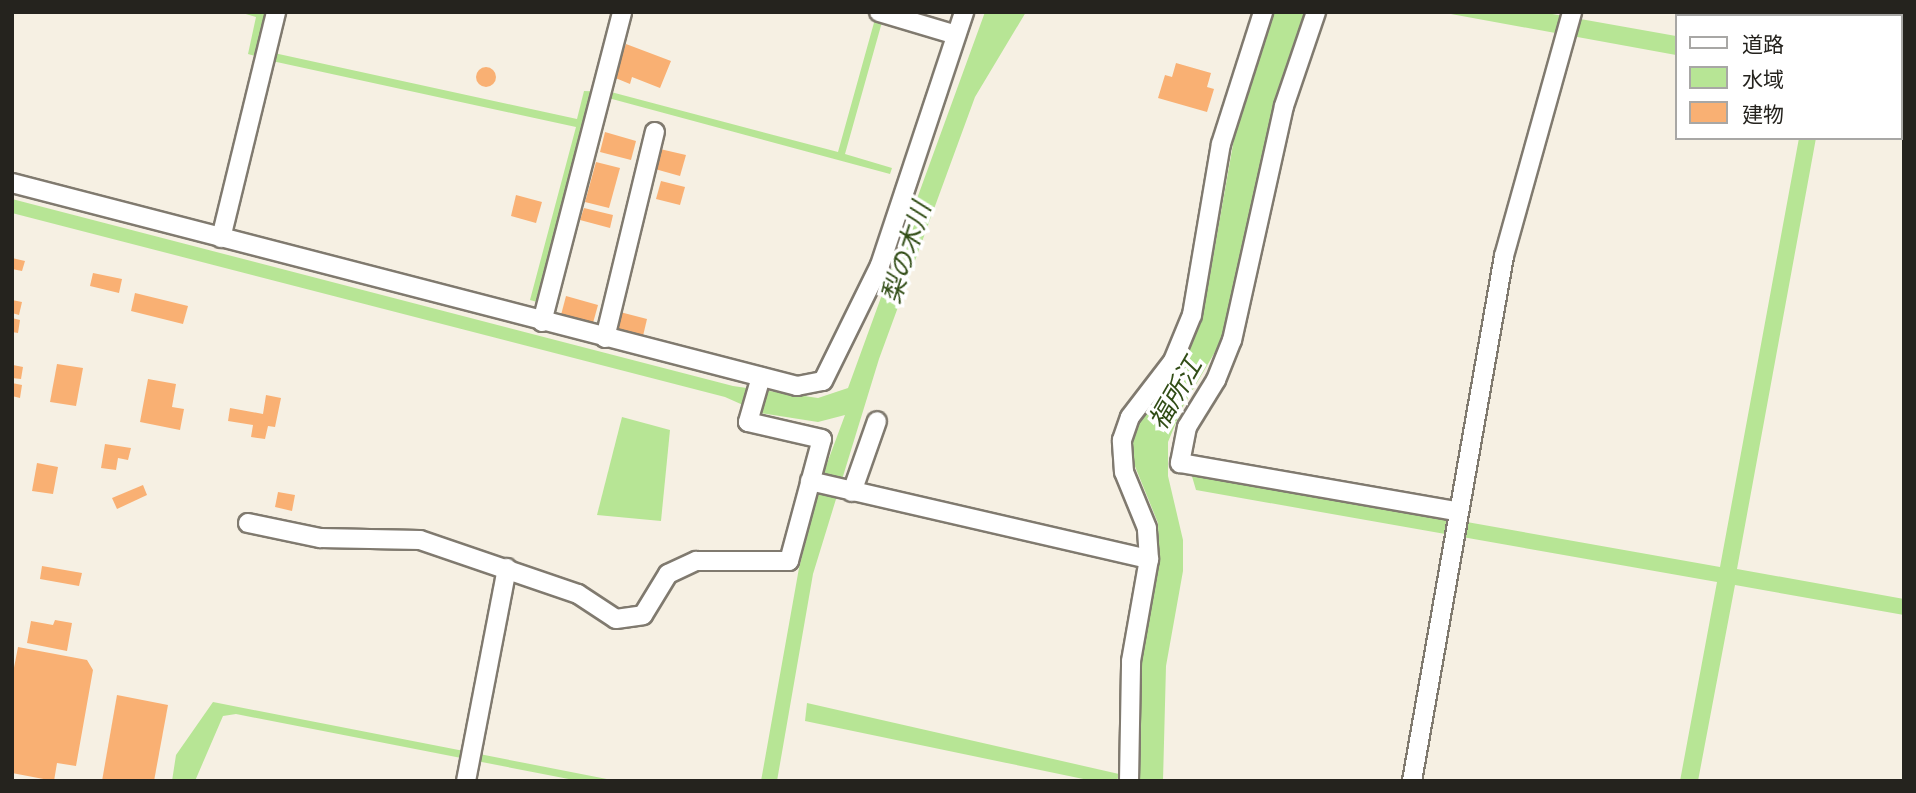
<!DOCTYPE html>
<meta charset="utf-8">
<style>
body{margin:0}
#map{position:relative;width:1916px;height:793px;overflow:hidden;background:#f6f0e3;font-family:"Zilla Slab","Noto Sans JP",serif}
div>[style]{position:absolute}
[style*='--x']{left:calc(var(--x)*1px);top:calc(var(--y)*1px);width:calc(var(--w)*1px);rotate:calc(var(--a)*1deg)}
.water>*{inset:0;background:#b7e595}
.stream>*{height:5px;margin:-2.5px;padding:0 2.5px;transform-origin:2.5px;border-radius:2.5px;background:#b7e595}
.building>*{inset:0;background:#f9b073}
.round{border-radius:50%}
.roads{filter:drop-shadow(2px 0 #807a6f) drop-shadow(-2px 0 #807a6f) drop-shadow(0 2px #807a6f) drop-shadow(0 -2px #807a6f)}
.street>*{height:18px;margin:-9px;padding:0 9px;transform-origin:9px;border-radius:9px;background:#fff}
span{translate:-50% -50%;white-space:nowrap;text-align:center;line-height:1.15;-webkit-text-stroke:7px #fff;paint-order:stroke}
.water-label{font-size:26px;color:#314d16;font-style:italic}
.frame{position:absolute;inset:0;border:14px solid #25231e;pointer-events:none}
.legend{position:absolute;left:1675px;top:14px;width:228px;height:126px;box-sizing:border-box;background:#fff;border:2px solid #a8a7a5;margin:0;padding:9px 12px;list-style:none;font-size:21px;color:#25231e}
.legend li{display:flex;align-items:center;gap:14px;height:35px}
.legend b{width:35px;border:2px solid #a8a7a5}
</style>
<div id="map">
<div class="water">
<div style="clip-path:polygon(239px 12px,265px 12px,259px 57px,248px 54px,256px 17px)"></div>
<div style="clip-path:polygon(985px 12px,1026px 12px,975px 97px,879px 359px,813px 574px,777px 781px,761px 781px,799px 568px,822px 477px,845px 415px,818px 422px,761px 413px,725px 397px,12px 213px,12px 199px,733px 386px,818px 398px,848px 388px)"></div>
<div style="clip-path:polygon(1274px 12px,1305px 12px,1273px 110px,1228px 330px,1182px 408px,1168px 442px,1168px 476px,1183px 540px,1183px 571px,1166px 666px,1163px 781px,1137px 781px,1141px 665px,1159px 566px,1158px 523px,1132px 459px,1134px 429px,1184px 361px,1202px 320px,1235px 133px)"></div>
<div style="clip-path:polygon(1440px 12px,1541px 12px,1676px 36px,1676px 55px)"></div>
<div style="clip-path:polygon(875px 19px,882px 22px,845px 154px,892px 168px,890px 174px,612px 99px,590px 99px,537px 302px,530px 300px,576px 127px,272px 61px,274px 53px,577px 119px,584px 91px,611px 92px,838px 152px)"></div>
<div style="clip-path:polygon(1799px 138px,1816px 138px,1737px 569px,1904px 599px,1904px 615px,1735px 585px,1698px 781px,1680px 781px,1717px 582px,1196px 490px,1191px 473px,1720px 567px)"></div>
<div style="clip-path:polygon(622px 417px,670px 430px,661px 521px,597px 515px)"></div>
<div style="clip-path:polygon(213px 702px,617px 781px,579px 781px,236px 714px,223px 716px,195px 781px,172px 781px,176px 755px)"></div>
<div style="clip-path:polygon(807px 703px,1119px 774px,1117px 781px,1093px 781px,805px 721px)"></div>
</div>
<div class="stream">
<div style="--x:12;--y:174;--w:124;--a:14.5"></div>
</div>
<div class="building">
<div style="clip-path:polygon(626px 44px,671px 61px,660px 88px,632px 77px,630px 84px,613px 77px)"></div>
<div style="clip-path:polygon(1176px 63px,1211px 73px,1207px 87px,1214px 89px,1207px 112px,1158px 98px,1165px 75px,1172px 77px)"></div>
<div class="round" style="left:476px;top:67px;width:20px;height:20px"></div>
<div style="clip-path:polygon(605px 132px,636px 141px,631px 160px,600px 152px)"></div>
<div style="clip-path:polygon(660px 149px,686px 155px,680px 176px,655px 169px)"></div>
<div style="clip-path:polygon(596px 162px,620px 168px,609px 208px,585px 202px)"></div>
<div style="clip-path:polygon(661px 181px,685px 187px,680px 205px,656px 199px)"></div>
<div style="clip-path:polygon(516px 195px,542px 202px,536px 223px,511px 216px)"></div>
<div style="clip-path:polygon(584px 208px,613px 215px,610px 228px,580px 220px)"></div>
<div style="clip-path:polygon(12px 258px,25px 261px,22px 271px,12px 269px)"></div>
<div style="clip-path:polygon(93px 273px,122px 279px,119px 293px,90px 286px)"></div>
<div style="clip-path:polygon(135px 293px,188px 306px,183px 324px,131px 311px)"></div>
<div style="clip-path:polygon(566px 296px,598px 305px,593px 323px,561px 315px)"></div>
<div style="clip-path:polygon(12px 300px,22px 302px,19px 315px,12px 313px)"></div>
<div style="clip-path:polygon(620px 312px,647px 319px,643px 336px,616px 329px)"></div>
<div style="clip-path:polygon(12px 318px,20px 320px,18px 333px,12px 332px)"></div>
<div style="clip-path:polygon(57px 364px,83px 368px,76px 406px,50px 402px)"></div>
<div style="clip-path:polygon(13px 365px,23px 367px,21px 379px,12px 378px)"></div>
<div style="clip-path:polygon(148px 379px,176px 384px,172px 407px,184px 409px,180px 430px,140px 422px)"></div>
<div style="clip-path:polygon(12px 383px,22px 385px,20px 398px,12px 396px)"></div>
<div style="clip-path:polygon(266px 395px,281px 398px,275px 427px,268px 426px,265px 439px,251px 437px,253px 425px,228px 421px,230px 408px,263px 414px)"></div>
<div style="clip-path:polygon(105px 444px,131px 448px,128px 460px,118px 458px,116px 470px,101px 468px)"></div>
<div style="clip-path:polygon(37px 463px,58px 467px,53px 494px,32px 491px)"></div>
<div style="clip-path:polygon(143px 485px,147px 495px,117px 509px,112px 498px)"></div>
<div style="clip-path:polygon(278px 492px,295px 495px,292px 511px,275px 507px)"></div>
<div style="clip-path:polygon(42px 566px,82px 573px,79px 586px,40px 579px)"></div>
<div style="clip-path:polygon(55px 620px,72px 623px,67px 651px,27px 643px,31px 621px,53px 625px)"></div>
<div style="clip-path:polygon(18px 647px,87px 660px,93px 670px,76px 766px,57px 763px,54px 781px,12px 773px,12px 678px)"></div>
<div style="clip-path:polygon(117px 695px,168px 705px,154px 781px,102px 781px)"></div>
</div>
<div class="roads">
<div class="street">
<div style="--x:879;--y:12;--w:80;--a:16.6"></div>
<div style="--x:1316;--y:12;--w:99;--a:108.8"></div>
<div style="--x:1284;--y:106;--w:240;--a:102.5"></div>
<div style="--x:1232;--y:340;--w:43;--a:111.8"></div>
<div style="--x:1216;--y:380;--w:55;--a:121.7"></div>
<div style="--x:1187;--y:427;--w:37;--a:101"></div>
<div style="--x:1180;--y:463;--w:280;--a:9.9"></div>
<div style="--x:12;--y:183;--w:811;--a:14.5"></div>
<div style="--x:797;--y:386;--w:26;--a:-11"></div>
<div style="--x:823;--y:381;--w:129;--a:-63.8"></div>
<div style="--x:880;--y:265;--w:267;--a:-71.6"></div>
<div style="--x:221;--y:238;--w:233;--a:-76.3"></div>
<div style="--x:542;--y:322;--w:320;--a:-75.5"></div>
<div style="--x:605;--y:338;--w:212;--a:-76.4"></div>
<div style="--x:810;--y:481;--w:348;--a:13"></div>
<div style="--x:852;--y:492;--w:75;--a:-70.6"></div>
<div style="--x:248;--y:523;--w:74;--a:11.8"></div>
<div style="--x:320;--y:538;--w:100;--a:1.1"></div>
<div style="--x:420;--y:540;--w:167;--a:18.9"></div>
<div style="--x:578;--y:594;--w:45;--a:33.3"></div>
<div style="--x:616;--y:619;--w:27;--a:-8"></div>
<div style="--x:643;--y:615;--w:48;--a:-58.6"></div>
<div style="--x:668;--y:574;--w:31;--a:-25"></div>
<div style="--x:696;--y:561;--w:93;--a:0"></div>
<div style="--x:789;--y:561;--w:126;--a:-74.9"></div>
<div style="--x:822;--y:439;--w:76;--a:-167.1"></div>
<div style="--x:748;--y:422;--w:47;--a:-73.9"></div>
<div style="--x:466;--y:781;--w:217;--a:-79.1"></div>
<div style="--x:1129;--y:781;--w:120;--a:-89"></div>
<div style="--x:1131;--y:661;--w:104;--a:-80"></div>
<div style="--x:1149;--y:559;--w:31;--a:-94"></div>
<div style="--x:1147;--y:528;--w:61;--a:-112.3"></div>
<div style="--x:1124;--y:472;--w:32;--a:-94"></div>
<div style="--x:1122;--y:440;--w:24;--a:-71"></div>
<div style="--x:1130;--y:417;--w:71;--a:-52.5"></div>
<div style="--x:1173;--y:361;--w:50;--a:-67.6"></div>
<div style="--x:1192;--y:315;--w:173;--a:-80.4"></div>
<div style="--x:1221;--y:144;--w:139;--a:-72.3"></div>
<div style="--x:1412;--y:781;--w:533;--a:-80.06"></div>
<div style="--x:1504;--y:256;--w:253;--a:-74.4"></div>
</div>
</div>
<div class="water-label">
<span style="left:907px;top:253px;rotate:-72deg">梨の木川</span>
<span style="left:1176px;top:394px;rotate:-60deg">福所江</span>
</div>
<div class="frame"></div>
<ul class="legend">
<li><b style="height:9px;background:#fff"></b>道路</li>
<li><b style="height:19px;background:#b7e595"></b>水域</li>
<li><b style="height:19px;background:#f9b073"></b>建物</li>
</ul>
</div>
